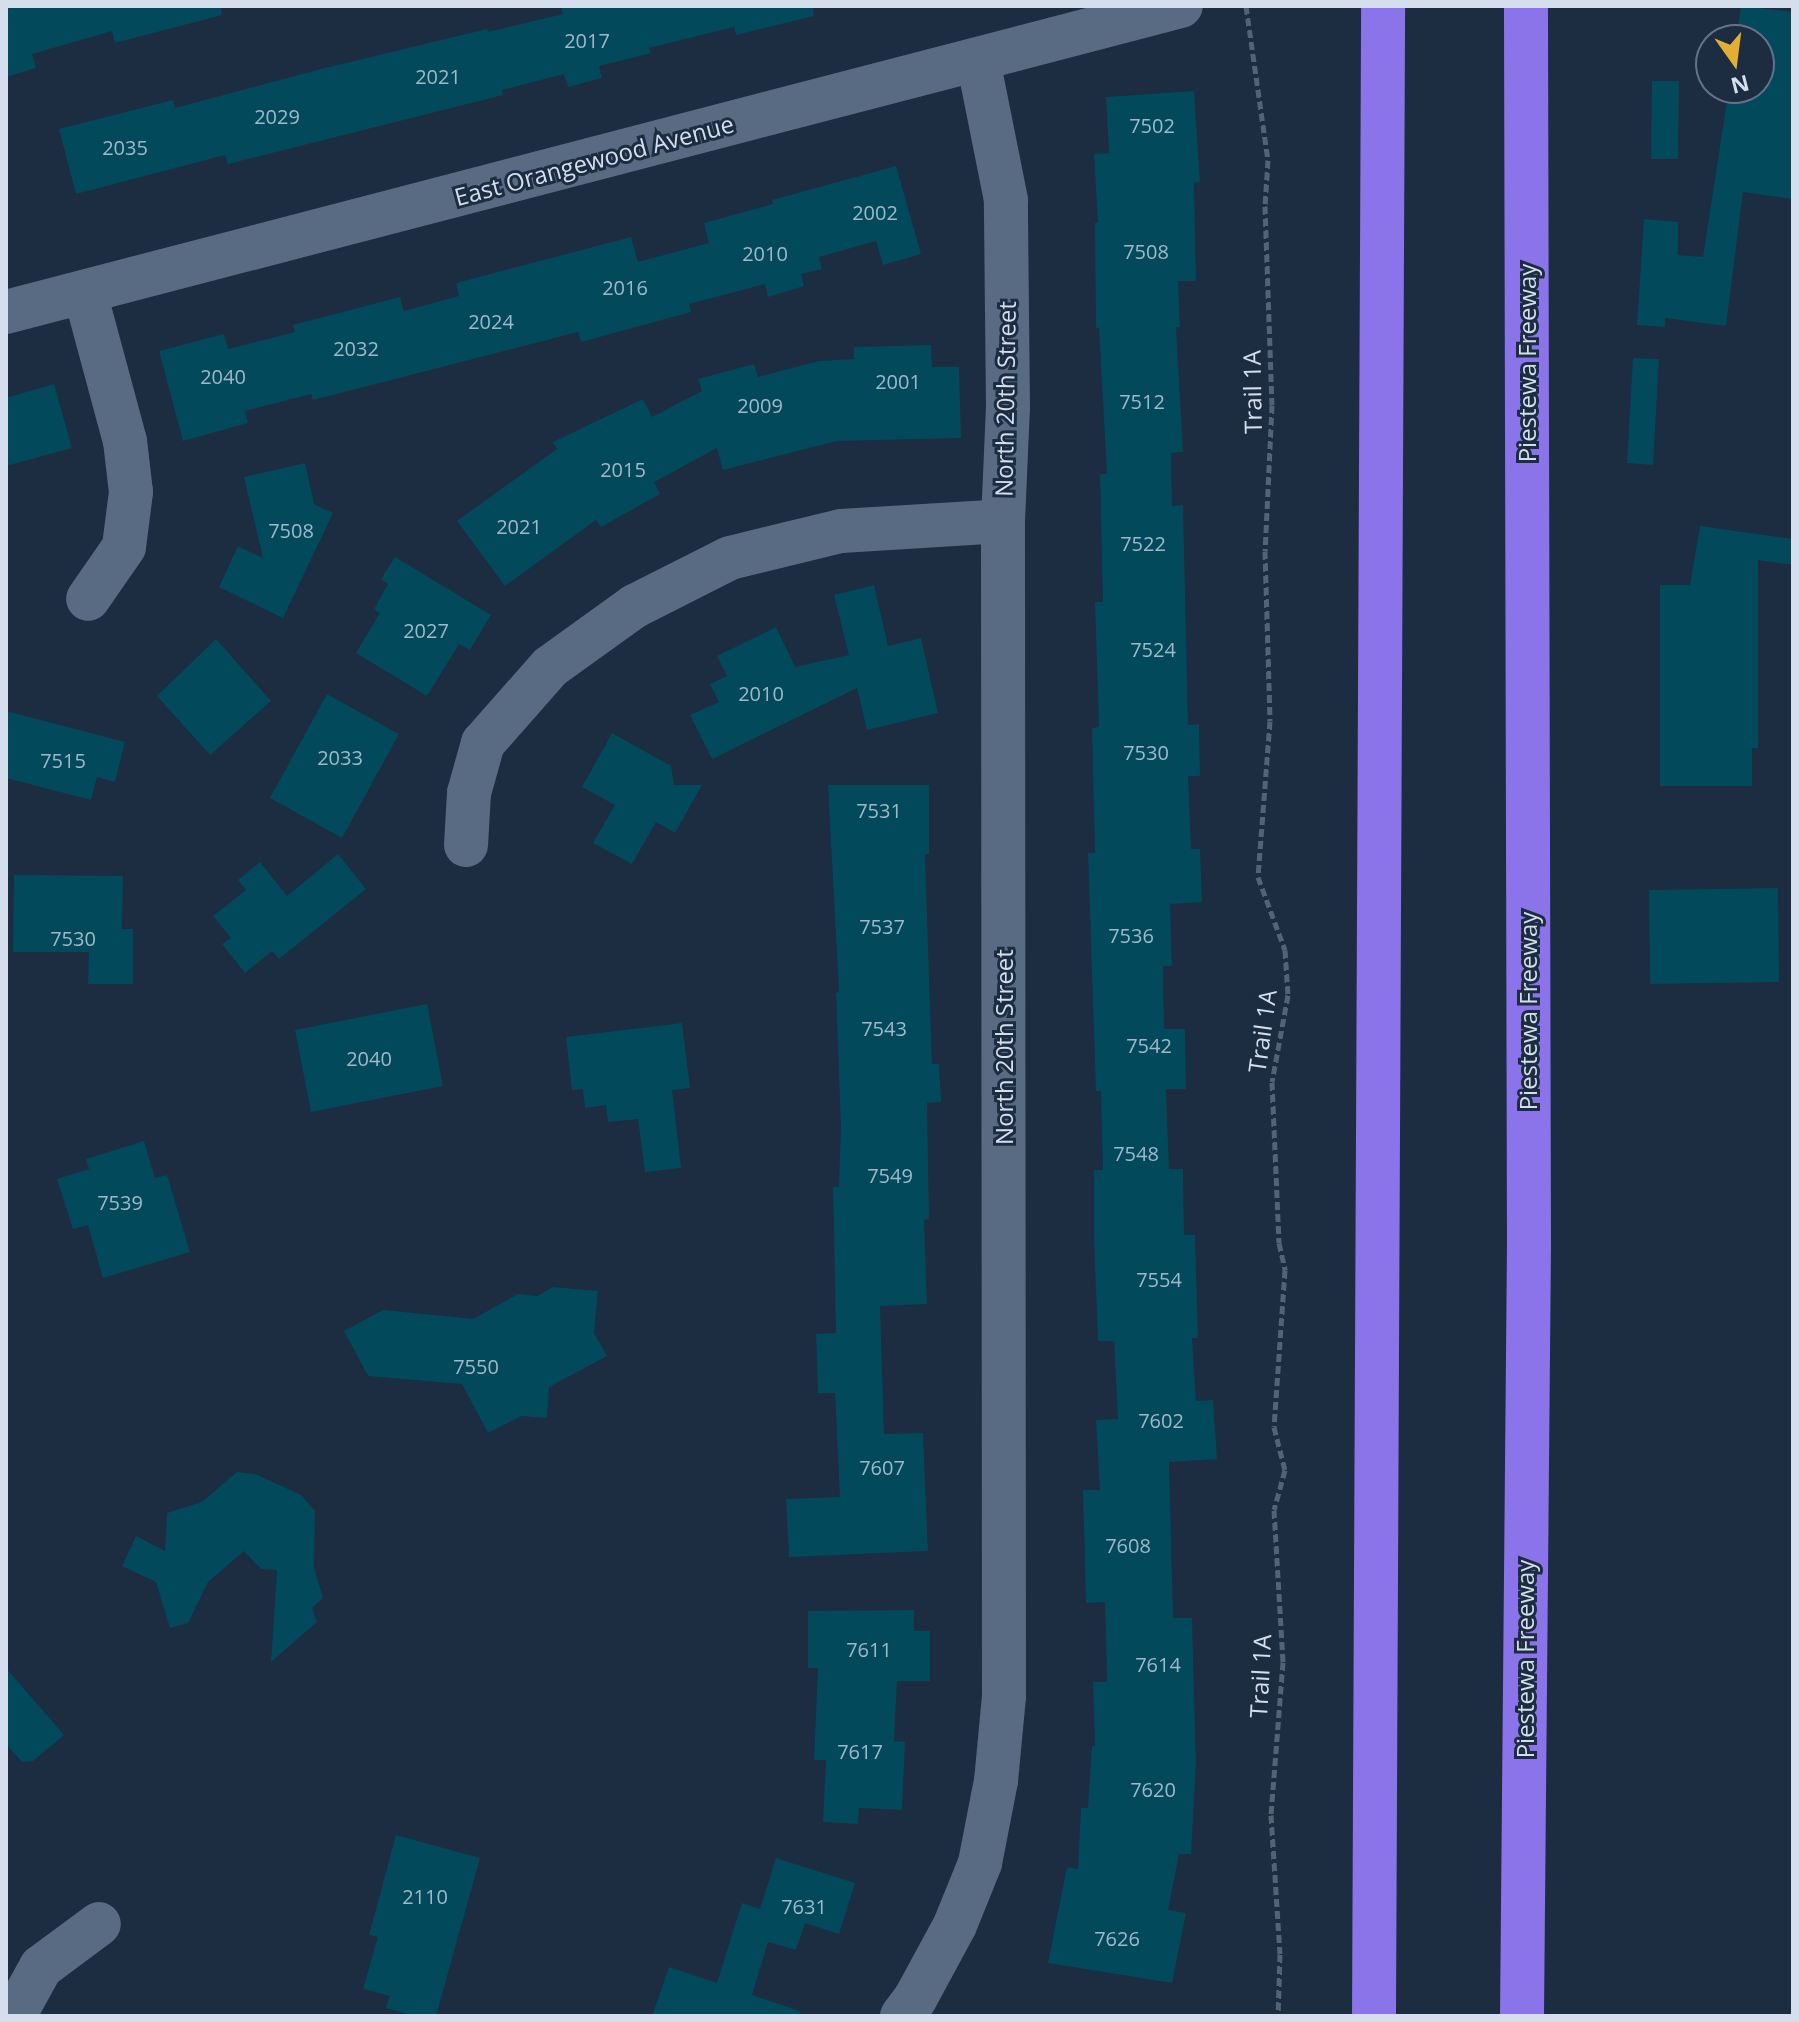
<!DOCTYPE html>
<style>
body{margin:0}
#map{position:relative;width:1799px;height:2022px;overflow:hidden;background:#1c2c41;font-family:"Open Sans",sans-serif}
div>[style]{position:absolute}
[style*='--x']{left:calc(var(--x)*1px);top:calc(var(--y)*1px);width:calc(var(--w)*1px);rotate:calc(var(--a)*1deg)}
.building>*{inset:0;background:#02495b}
.path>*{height:5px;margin-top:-2.5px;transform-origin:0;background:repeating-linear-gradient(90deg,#546275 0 8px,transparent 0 12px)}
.minor>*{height:44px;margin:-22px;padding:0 22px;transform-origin:22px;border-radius:22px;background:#596b83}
.highway>*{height:44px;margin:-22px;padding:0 22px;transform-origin:22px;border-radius:22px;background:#8b73e9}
span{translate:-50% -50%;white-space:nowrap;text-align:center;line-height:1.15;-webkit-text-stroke:6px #1c2c41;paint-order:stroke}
.number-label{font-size:20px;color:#a0b9c8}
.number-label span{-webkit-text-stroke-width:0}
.street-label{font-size:24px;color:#d4deec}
.frame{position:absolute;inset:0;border:8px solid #d4deec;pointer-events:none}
.north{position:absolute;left:1695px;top:24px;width:80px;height:80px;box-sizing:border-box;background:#1c2c41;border:2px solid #667385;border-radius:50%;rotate:166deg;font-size:22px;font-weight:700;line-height:32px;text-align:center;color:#d4deec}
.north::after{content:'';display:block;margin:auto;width:28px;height:36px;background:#e2af34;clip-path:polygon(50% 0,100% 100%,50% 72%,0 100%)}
</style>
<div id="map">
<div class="building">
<div style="clip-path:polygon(6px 6px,221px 6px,222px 15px,115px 43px,112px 31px,32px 54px,36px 68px,6px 77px)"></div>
<div style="clip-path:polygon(561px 6px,813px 6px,814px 16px,736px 35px,734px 27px,649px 48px,651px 53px,599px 66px,602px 78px,568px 87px,564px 74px,502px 90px,503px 95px,228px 164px,225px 155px,76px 194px,59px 129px,173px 100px,175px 108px,321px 69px,487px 29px,488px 32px,563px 14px)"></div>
<div style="clip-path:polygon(1741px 6px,1793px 12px,1793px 199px,1743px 192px,1726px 326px,1665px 318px,1665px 327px,1637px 325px,1644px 219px,1678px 222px,1678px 255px,1703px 257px,1729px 88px,1759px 88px,1759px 40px,1736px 40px)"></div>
<div style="clip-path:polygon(1652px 81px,1679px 81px,1678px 159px,1651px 159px)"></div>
<div style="clip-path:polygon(1194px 91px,1200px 182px,1194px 183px,1196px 281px,1178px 281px,1180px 327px,1176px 327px,1183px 452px,1171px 453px,1172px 506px,1183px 505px,1188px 725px,1199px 724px,1200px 776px,1188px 776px,1191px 849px,1200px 849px,1202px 902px,1170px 904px,1172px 966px,1163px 966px,1164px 1029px,1185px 1029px,1186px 1089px,1166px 1089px,1169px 1169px,1183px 1169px,1184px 1235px,1195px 1235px,1198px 1338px,1192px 1338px,1196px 1401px,1213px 1400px,1217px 1459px,1169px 1462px,1173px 1618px,1192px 1618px,1196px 1764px,1191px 1854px,1179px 1854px,1168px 1910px,1186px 1913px,1172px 1983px,1048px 1963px,1067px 1867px,1078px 1869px,1081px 1808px,1088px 1808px,1092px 1746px,1095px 1746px,1093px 1682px,1107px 1682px,1105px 1602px,1086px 1603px,1083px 1490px,1100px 1490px,1096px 1420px,1118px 1419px,1114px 1341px,1098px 1341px,1094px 1238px,1094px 1170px,1103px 1170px,1101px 1091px,1096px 1091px,1088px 853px,1095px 853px,1092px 728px,1099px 727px,1095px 602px,1103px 602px,1100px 474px,1107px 474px,1099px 328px,1096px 328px,1095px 223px,1098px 223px,1094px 154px,1109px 153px,1106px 97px)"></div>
<div style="clip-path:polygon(896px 166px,921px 254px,883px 265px,876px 241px,819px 257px,822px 269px,801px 274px,804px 286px,768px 297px,765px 284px,689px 304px,691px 312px,581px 342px,578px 332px,313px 400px,311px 394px,245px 411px,248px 423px,183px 441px,159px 351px,224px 334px,228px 349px,295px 332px,293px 325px,400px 297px,404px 311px,459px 296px,456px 283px,631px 237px,638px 262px,709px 243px,704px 223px,773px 204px,772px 200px)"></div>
<div style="clip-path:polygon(931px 345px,932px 367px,959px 367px,961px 438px,837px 441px,723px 470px,717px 448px,654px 482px,660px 494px,601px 527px,596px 520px,505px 586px,457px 521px,557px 449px,553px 442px,643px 399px,652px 417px,702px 391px,698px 379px,754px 364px,758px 377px,819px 361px,854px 359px,854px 347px)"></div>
<div style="clip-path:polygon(1633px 358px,1659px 359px,1653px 465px,1627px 463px)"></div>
<div style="clip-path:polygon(54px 384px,72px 448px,6px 466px,6px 398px)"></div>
<div style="clip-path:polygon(305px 463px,314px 504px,333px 513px,283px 618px,219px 587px,238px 546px,263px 558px,244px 477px)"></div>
<div style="clip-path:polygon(1700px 526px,1793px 539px,1793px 565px,1758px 560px,1758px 748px,1752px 748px,1752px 786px,1660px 786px,1660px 585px,1690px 585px)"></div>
<div style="clip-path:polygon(395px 557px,491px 615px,470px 650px,459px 644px,427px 696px,356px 653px,380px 613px,374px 609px,388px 584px,381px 579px)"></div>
<div style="clip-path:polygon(874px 585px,888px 646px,921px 638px,938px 713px,867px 730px,857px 688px,712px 759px,690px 715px,719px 702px,710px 684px,727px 676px,717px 656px,776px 627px,795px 667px,849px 655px,834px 595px)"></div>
<div style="clip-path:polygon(216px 639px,271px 701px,210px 755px,157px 696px)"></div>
<div style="clip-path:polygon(327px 694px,399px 734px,342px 838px,270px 798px)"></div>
<div style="clip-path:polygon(6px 711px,125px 742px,115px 782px,97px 777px,91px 800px,6px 778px)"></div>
<div style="clip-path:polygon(612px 733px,671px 766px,674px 785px,702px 785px,675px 833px,656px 822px,632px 864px,593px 843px,615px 805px,582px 787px)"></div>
<div style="clip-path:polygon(828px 785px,929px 785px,929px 854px,925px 854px,929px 978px,932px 1064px,939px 1064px,941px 1102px,927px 1103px,929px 1219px,924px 1220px,927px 1304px,880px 1306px,884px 1434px,923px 1433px,928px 1551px,789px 1557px,786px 1499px,840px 1497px,835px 1393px,818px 1393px,816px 1334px,836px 1333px,833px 1187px,839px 1187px,841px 1126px,836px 993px,839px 992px)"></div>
<div style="clip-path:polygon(338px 854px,366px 889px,279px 959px,272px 951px,245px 973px,222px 944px,231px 938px,213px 916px,246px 890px,238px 880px,260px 862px,287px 896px)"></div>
<div style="clip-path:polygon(14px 875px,123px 876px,122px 929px,133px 929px,133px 984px,88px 984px,89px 952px,13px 952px)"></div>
<div style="clip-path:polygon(1778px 888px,1779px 982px,1650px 984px,1649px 890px)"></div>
<div style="clip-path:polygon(427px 1004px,443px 1086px,311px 1112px,295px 1030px)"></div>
<div style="clip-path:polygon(682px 1023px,690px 1088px,672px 1090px,681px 1168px,645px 1172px,638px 1119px,608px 1122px,606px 1105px,585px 1108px,583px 1089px,572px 1090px,566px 1037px)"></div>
<div style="clip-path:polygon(144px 1141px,155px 1178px,167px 1175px,190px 1252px,103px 1278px,88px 1225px,73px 1229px,57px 1179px,89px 1169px,86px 1159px)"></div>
<div style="clip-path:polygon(553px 1287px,598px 1291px,594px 1333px,607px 1356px,549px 1387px,547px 1418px,521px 1416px,488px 1433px,462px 1384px,368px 1376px,344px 1331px,383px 1310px,473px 1319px,518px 1294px,537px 1296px)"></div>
<div style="clip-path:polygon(237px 1472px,255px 1474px,301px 1495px,315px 1511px,314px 1568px,323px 1598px,312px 1608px,317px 1622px,271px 1662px,277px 1570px,261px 1569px,244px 1551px,208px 1582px,188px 1623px,170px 1628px,156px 1582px,122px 1566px,136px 1536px,165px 1551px,167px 1513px,202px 1502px)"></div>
<div style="clip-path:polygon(914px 1610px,914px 1631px,930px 1631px,930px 1681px,897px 1681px,894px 1741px,905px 1742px,902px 1810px,859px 1808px,858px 1824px,823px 1822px,826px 1760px,814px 1760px,818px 1668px,808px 1668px,808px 1611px)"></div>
<div style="clip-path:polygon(6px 1668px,64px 1735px,33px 1761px,22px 1762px,6px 1744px)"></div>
<div style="clip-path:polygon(396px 1835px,480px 1858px,436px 2016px,415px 2016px,386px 2008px,390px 1996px,363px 1989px,378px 1937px,369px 1935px)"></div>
<div style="clip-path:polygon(776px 1858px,855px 1883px,839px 1934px,805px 1923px,796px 1950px,768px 1942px,752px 1995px,800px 2011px,800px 2016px,652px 2016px,669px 1967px,717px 1983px,742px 1903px,760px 1909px)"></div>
</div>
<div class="path">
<div style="--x:1246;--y:6;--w:156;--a:81.9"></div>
<div style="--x:1268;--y:160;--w:46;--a:93.7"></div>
<div style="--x:1265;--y:206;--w:199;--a:88"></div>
<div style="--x:1272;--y:405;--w:146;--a:92.7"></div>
<div style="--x:1265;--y:551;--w:170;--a:88.3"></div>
<div style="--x:1270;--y:721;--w:156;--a:94.4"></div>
<div style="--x:1258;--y:877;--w:78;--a:69.7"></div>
<div style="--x:1285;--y:950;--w:45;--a:86.2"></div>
<div style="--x:1288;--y:995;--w:88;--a:100.4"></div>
<div style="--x:1272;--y:1082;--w:161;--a:87.5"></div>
<div style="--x:1279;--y:1243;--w:28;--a:77"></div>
<div style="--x:1285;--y:1270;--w:157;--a:94"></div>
<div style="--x:1274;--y:1427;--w:44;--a:75.7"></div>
<div style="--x:1285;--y:1470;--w:41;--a:105.4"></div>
<div style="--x:1274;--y:1510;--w:152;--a:86.6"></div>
<div style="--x:1283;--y:1662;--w:153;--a:94.5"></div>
<div style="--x:1271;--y:1815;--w:139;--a:86.3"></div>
<div style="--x:1280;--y:1954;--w:62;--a:91.8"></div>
</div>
<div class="minor">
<div style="--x:85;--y:293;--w:153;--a:74.9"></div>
<div style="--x:125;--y:441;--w:51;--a:83.3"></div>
<div style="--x:131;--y:492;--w:55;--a:97.3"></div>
<div style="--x:124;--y:547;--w:63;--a:124.7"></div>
<div style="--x:6;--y:312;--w:1214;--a:-14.6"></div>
<div style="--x:466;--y:845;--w:52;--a:-86.7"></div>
<div style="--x:469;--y:793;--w:52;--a:-74.4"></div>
<div style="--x:483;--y:743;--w:101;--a:-48.6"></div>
<div style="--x:550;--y:667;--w:105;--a:-35.7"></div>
<div style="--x:635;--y:606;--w:106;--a:-26.8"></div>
<div style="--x:730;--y:558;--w:114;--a:-13.7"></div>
<div style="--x:841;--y:531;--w:162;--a:-3.5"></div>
<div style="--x:14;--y:2016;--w:56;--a:-61.1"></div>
<div style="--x:41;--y:1967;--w:72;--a:-36.6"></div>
<div style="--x:902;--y:2016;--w:21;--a:-53"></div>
<div style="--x:915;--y:1999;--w:84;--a:-61.6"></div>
<div style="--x:955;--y:1925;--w:67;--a:-68"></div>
<div style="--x:980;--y:1863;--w:84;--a:-79"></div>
<div style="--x:996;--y:1781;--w:84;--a:-84.6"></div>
<div style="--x:1004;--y:1697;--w:1176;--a:-90.05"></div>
<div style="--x:1003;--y:521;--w:113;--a:-87.5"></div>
<div style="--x:1008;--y:408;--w:208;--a:-90.6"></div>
<div style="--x:1006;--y:200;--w:143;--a:-101.3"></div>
</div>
<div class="highway">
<div style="--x:1374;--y:2016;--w:2010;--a:-89.74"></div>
<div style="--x:1522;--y:2016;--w:769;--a:-89.48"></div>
<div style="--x:1529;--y:1247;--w:1241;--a:-90.14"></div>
</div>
<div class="number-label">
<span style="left:587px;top:40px">2017</span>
<span style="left:438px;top:76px">2021</span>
<span style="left:277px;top:116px">2029</span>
<span style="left:1152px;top:125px">7502</span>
<span style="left:125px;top:147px">2035</span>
<span style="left:875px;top:212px">2002</span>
<span style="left:1146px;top:251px">7508</span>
<span style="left:765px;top:253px">2010</span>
<span style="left:625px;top:287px">2016</span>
<span style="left:491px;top:321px">2024</span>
<span style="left:356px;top:348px">2032</span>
<span style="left:223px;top:376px">2040</span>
<span style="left:898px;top:381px">2001</span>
<span style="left:1142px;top:401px">7512</span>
<span style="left:760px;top:405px">2009</span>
<span style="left:623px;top:469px">2015</span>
<span style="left:519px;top:526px">2021</span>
<span style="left:291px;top:530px">7508</span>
<span style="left:1143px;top:543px">7522</span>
<span style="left:426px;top:630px">2027</span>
<span style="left:1153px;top:649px">7524</span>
<span style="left:761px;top:693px">2010</span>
<span style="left:1146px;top:752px">7530</span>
<span style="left:340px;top:757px">2033</span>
<span style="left:63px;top:760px">7515</span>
<span style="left:879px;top:810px">7531</span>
<span style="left:882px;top:926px">7537</span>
<span style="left:1131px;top:935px">7536</span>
<span style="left:73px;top:938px">7530</span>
<span style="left:884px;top:1028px">7543</span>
<span style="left:1149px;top:1045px">7542</span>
<span style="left:369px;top:1058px">2040</span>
<span style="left:1136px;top:1153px">7548</span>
<span style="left:890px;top:1175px">7549</span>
<span style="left:120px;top:1202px">7539</span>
<span style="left:1159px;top:1279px">7554</span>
<span style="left:476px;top:1366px">7550</span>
<span style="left:1161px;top:1420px">7602</span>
<span style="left:882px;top:1467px">7607</span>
<span style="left:1128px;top:1545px">7608</span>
<span style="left:869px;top:1649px">7611</span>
<span style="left:1158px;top:1664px">7614</span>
<span style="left:860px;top:1751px">7617</span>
<span style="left:1153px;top:1789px">7620</span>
<span style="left:425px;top:1896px">2110</span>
<span style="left:804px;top:1906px">7631</span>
<span style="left:1117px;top:1938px">7626</span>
</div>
<div class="street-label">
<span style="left:594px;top:160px;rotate:-15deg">East Orangewood Avenue</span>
<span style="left:1527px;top:363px;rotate:-90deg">Piestewa Freeway</span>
<span style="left:1252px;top:392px;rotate:-91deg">Trail 1A</span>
<span style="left:1005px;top:399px;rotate:-89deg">North 20th Street</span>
<span style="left:1528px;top:1011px;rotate:-90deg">Piestewa Freeway</span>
<span style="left:1262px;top:1031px;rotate:-82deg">Trail 1A</span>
<span style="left:1004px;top:1047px;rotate:-90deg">North 20th Street</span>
<span style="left:1525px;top:1659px;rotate:-90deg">Piestewa Freeway</span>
<span style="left:1260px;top:1676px;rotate:-87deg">Trail 1A</span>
</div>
<div class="frame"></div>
<div class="north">N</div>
</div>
